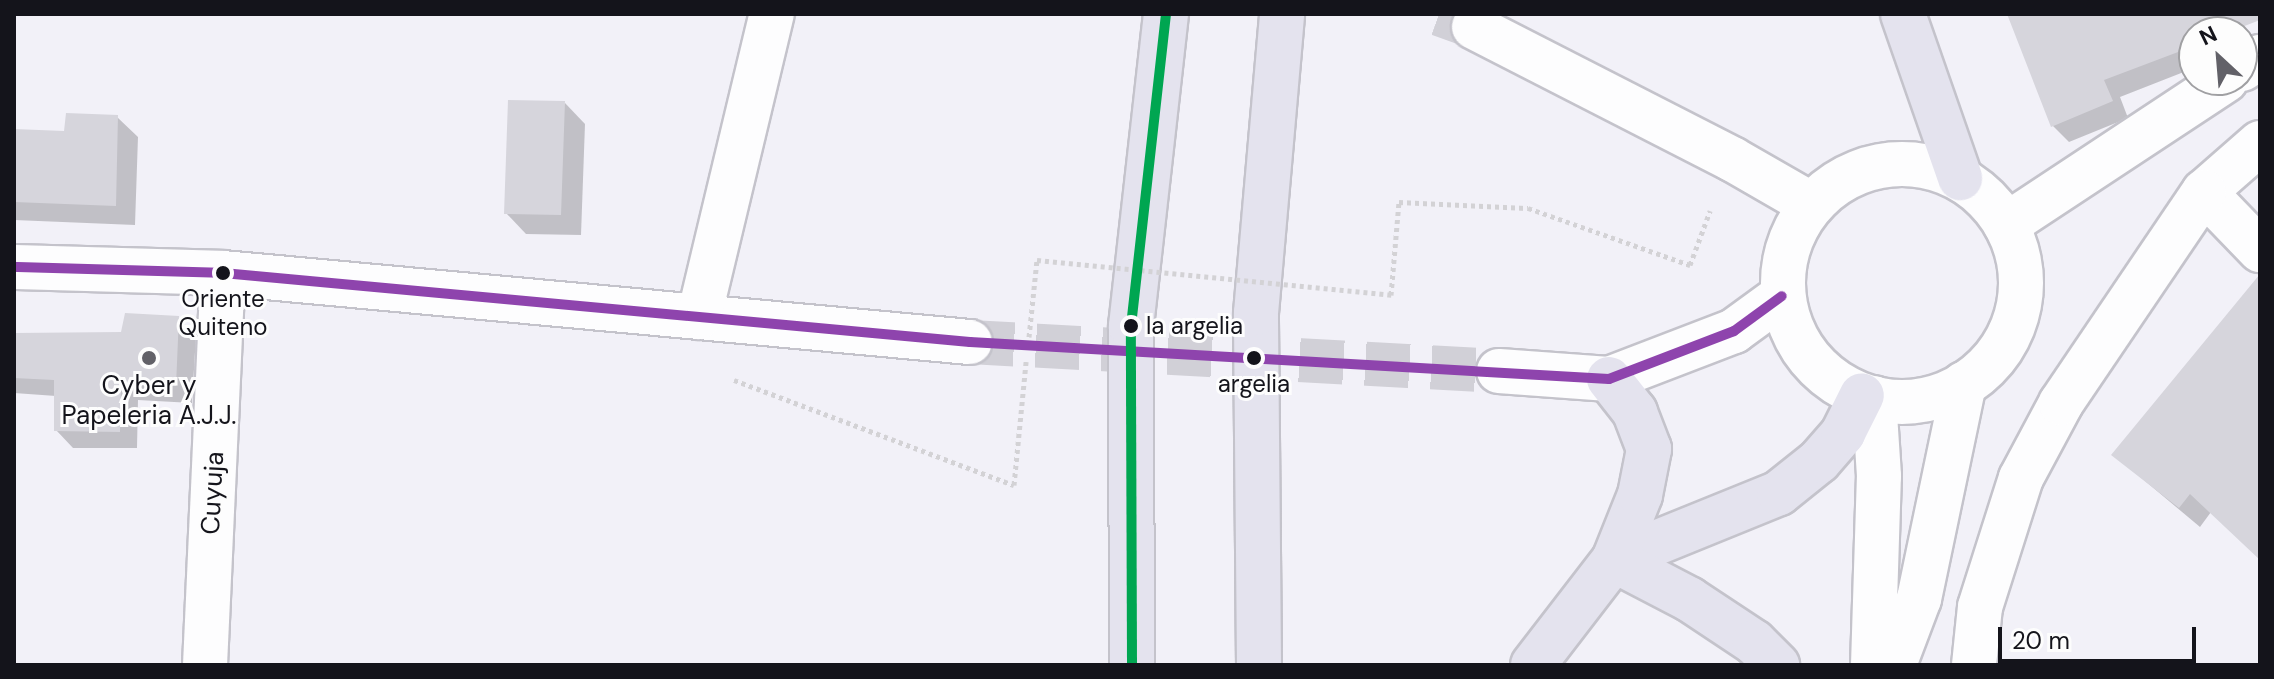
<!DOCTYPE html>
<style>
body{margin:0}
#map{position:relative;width:2274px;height:679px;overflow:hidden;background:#f2f1f8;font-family:"DM Sans",sans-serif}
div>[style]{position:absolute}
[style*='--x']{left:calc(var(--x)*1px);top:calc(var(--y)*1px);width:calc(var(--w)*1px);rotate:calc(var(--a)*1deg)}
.shadow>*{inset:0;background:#0003}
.building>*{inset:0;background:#d6d5dc}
.minor-tunnel>*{height:44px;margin-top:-22px;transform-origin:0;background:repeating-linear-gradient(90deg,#d1d0d7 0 44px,transparent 0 66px)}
.path>*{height:5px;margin-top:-2.5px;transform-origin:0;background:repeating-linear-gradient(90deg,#d3d2d5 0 4px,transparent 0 8px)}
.roads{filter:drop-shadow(2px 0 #c4c3cb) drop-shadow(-2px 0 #c4c3cb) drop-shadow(0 2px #c4c3cb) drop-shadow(0 -2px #c4c3cb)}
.minor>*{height:44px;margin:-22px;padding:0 22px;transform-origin:22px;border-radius:22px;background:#fdfdfe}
.minor>.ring{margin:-22px;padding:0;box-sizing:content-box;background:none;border:44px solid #fdfdfe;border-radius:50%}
.highway>*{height:44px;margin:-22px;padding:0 22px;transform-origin:22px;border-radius:22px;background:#e4e3ee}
.path-bridge>*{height:5px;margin-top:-2.5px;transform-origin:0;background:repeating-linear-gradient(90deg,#d3d2d5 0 4px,transparent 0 8px)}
.bus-1>*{height:10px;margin:-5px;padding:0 5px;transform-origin:5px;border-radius:5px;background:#8e44ad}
.bus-2>*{height:10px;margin:-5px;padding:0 5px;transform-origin:5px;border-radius:5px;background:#00a651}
.dots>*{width:22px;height:22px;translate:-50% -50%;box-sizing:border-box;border:4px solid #fdfdfd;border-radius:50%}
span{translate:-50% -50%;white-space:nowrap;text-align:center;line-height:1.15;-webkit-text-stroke:6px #fdfdfd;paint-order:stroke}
.bus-label{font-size:24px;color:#14141b}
.left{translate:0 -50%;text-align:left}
.poi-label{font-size:26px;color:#14141b}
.street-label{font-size:26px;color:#14141b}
.frame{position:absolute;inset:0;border:16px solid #14141b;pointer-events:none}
.north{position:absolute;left:2178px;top:16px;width:80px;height:80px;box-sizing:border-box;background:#fdfdfd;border:2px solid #a0a0a3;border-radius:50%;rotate:334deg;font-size:22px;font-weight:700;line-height:32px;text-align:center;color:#14141b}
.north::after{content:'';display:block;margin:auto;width:28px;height:36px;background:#626168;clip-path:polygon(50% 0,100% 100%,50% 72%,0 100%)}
.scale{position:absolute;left:1998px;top:627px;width:198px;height:36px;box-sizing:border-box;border:4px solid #14141b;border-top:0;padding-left:10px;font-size:24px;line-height:28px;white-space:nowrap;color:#14141b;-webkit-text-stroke:6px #fdfdfd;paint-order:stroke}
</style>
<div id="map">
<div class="shadow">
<div style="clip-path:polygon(2009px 14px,2260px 14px,2260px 15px,2220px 32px,2194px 32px,2190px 45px,2194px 68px,2120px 97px,2128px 118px,2069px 142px,2052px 125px)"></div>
<div style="clip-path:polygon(565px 103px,585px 124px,581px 235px,526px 234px,506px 213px)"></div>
<div style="clip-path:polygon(117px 117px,138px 137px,135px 225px,14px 220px,14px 131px,66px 133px)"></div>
<div style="clip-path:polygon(2260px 286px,2260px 558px,2211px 512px,2200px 527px,2114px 455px)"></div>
<div style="clip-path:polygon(178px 318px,196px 335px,192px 403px,138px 400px,137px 448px,73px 448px,56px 430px,56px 396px,14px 393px,14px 335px,123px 334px)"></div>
</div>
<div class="building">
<div style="clip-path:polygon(2007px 14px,2260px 14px,2260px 20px,2229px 32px,2194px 32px,2194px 46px,2104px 80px,2113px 101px,2051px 127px)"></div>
<div style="clip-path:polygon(508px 100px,565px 101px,561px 215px,504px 214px)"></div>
<div style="clip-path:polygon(66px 113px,118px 115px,116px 206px,14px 202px,14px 129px,64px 131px)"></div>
<div style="clip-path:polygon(2260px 274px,2260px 560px,2190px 494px,2179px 508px,2111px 455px)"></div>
<div style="clip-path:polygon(125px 313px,179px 316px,176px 386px,121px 384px,120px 432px,54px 431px,54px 380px,14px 378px,14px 333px,121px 332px)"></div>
</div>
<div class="minor-tunnel">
<div style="--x:1439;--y:14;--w:37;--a:20"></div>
<div style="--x:970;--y:342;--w:530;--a:3.14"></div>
</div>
<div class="path">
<div style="--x:1391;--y:295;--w:93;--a:-85.1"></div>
<div style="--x:1399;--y:202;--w:129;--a:2.7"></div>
<div style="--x:1528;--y:208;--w:172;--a:19.4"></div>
<div style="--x:1690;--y:265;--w:58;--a:-69.7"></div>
<div style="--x:1029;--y:337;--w:77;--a:-84.1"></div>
<div style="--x:734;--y:380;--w:299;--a:20.6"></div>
<div style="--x:1014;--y:485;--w:124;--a:-84.4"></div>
</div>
<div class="roads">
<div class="minor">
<div style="--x:1474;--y:27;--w:290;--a:27.1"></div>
<div style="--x:1732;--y:159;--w:92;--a:29.9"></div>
<div style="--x:2242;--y:69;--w:22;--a:-34"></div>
<div style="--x:2260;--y:143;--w:74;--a:138.8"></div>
<div style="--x:2204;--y:192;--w:81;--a:46"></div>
<div class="ring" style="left:1783px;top:164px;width:194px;height:194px"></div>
<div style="--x:2006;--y:225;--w:263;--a:-33.4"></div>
<div style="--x:14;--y:267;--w:209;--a:1.6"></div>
<div style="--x:223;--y:273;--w:750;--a:5.28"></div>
<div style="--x:699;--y:317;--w:312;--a:-76.5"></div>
<div style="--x:1499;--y:371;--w:110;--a:4.2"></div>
<div style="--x:1609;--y:379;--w:134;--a:-21"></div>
<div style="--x:1734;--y:331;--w:59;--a:-36.1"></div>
<div style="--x:205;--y:665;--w:392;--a:-87.4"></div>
<div style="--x:1873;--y:665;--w:189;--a:-88.2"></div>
<div style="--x:1879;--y:476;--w:78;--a:-93.7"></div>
<div style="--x:1894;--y:665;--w:71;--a:-69.3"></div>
<div style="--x:1919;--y:599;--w:220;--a:-78.2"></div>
<div style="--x:1974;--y:665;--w:58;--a:-84.1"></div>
<div style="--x:1980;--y:607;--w:135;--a:-72.4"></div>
<div style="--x:2021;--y:478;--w:85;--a:-61.9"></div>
<div style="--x:2061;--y:403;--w:255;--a:-55.9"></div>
</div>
<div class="highway">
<div style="--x:1903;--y:14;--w:174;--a:70.8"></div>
<div style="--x:1614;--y:560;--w:178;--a:-22.1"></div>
<div style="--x:1779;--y:493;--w:51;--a:-38.7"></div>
<div style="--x:1819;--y:461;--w:37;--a:-49"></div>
<div style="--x:1843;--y:433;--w:42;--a:-63.4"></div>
<div style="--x:1614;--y:560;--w:85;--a:27.5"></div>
<div style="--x:1689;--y:599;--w:78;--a:33.5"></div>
<div style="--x:1754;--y:642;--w:33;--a:45"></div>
<div style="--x:1132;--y:665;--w:339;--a:-90.2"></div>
<div style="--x:1131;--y:326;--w:314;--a:-83.6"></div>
<div style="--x:1259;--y:665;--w:352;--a:-90.5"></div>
<div style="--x:1256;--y:313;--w:300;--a:-85"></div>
<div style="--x:1533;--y:665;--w:133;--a:-52.4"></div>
<div style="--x:1614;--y:560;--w:70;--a:-68.2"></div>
<div style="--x:1640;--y:495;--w:47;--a:-78.9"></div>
<div style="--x:1649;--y:449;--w:40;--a:-111"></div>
<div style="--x:1635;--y:412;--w:42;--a:-128.2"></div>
</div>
</div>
<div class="path-bridge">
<div style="--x:1037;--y:260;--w:356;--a:5.6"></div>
</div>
<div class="bus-1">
<div style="--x:14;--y:267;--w:209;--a:1.6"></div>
<div style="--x:223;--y:273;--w:750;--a:5.28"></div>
<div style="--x:970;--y:342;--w:640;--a:3.31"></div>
<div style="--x:1609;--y:379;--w:134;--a:-21"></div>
<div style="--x:1734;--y:331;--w:59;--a:-36.1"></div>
</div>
<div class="bus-2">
<div style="--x:1132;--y:665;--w:339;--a:-90.2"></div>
<div style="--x:1131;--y:326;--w:314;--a:-83.6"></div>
</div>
<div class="dots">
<div style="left:223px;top:273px;background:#14141b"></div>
<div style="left:1131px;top:326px;background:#14141b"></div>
<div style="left:149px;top:358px;background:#626168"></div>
<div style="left:1254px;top:358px;background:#14141b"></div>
</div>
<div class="bus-label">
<span style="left:223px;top:313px">Oriente<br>Quiteno</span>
<span class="left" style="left:1146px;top:326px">la argelia</span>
<span style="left:1254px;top:384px">argelia</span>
</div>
<div class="poi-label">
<span style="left:149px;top:401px">Cyber y<br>Papeleria A.J.J.</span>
</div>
<div class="street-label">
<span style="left:213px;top:493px;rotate:-87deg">Cuyuja</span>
</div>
<div class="frame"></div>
<div class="north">N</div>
<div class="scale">20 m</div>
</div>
